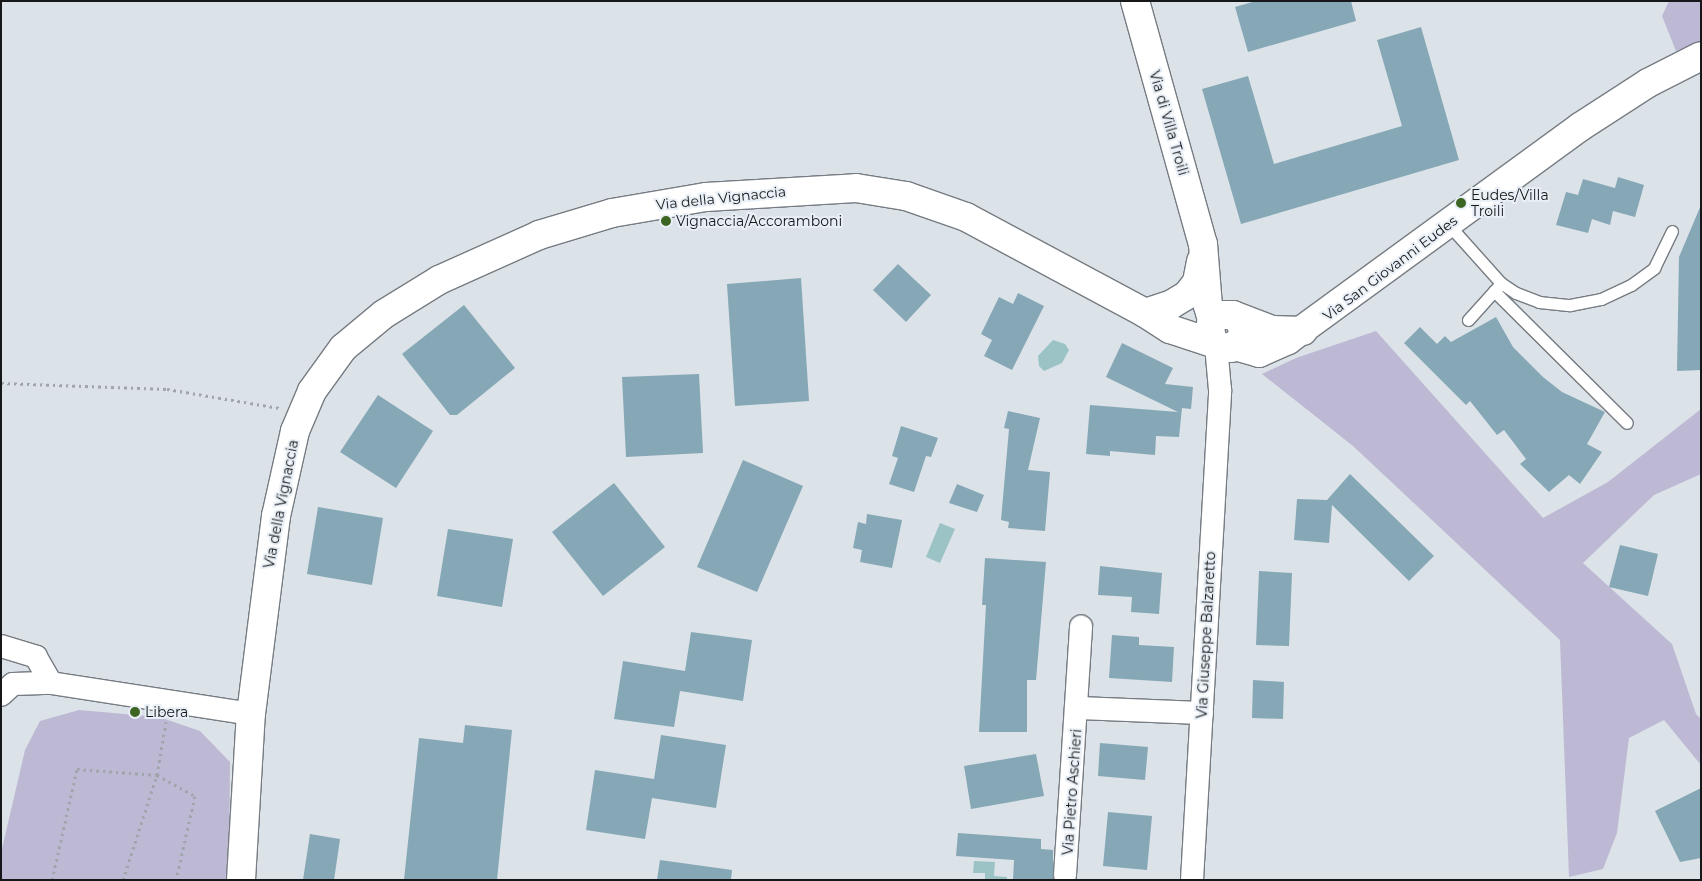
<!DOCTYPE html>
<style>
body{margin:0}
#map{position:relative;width:1702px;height:881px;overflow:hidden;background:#dbe2e8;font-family:Montserrat,sans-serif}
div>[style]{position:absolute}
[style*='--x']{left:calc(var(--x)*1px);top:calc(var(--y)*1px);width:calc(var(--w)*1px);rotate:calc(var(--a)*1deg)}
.green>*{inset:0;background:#bdb9d4}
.water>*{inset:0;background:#9bc3c6}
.building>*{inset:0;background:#86a8b6}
.path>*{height:3px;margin-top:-1.5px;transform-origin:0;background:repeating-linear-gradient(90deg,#9fa5aa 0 2.5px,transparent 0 6.5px)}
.roads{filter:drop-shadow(1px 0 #767c82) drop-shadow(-1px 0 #767c82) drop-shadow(0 1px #767c82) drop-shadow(0 -1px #767c82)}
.service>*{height:11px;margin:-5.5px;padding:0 5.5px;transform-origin:5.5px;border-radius:5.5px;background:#fff}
.minor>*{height:22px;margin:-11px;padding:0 11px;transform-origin:11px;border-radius:11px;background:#fff}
.tertiary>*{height:28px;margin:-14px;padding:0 14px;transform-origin:14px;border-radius:14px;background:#fff}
.dots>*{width:14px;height:14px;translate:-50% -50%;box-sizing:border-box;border:2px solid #e8eff6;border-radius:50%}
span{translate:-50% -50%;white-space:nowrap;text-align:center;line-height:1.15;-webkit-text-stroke:4px #e8eff6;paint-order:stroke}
.street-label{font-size:14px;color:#151719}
.poi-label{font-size:14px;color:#151719}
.left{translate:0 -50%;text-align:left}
.frame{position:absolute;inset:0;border:2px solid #151719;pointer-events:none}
</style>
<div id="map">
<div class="green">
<div style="clip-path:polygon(1669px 1px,1701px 1px,1701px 41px,1676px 51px,1662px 16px)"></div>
<div style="clip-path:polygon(1376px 331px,1543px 518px,1608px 482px,1701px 409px,1701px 474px,1654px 495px,1583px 563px,1672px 644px,1696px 714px,1701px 719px,1701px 765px,1664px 720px,1629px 738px,1617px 833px,1603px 869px,1569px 877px,1560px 640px,1353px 446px,1262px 374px,1296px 358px)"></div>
<div style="clip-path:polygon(79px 710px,159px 717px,200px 731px,230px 762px,229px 880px,1px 880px,1px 853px,25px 750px,40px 721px)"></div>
</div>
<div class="water">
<div style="clip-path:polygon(1053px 340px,1065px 344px,1069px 350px,1062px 363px,1044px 371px,1039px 366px,1038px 356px)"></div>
<div style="clip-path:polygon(940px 523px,955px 529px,940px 563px,926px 557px)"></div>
<div style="clip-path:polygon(974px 861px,995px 862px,994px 876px,1007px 877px,1007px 880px,985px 880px,985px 873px,973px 873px)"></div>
</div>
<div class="building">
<div style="clip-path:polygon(1256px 1px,1351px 1px,1356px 21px,1248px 52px,1235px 7px)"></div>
<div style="clip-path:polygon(1421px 27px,1459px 160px,1241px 224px,1202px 89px,1248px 76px,1274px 164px,1402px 126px,1377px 40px)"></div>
<div style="clip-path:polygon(1618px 177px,1644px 185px,1635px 217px,1613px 211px,1610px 225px,1592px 219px,1588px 233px,1556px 225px,1566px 192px,1578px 195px,1583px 179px,1615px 188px)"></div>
<div style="clip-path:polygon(1701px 205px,1701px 370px,1677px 371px,1679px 257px)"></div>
<div style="clip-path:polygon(898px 264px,931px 295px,906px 322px,873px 290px)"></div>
<div style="clip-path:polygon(801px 278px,809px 401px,735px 406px,727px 284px)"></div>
<div style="clip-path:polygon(1018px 293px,1044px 306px,1012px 370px,984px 356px,992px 340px,981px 334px,999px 297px,1013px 304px)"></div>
<div style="clip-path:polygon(464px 305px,515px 368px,457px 415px,450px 415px,402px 354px)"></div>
<div style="clip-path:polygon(1496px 317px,1513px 347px,1543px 377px,1562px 392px,1605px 412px,1587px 444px,1602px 452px,1580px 484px,1569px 475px,1549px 492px,1520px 464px,1526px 459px,1504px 430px,1497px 435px,1470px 401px,1466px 405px,1404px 343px,1420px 327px,1437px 344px,1445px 336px,1451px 342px)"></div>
<div style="clip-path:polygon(1122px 343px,1173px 368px,1165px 384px,1193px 387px,1191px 409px,1182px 408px,1179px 437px,1156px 436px,1155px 455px,1110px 451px,1110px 456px,1086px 454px,1090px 405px,1178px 412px,1106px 377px)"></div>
<div style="clip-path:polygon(699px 374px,703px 453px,626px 457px,622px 377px)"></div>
<div style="clip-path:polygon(378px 395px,433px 431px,396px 488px,340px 452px)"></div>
<div style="clip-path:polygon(1008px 411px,1040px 418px,1028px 470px,1050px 472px,1045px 531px,1008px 528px,1009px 522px,1001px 520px,1009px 429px,1004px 428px)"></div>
<div style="clip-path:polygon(901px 426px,938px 438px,931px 457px,926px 456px,914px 492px,889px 484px,898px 458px,892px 456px)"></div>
<div style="clip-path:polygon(743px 460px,803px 486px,757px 592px,697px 567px)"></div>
<div style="clip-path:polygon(1350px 474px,1434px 556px,1409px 581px,1332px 505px,1329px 543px,1294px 540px,1297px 499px,1327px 500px)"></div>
<div style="clip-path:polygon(614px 483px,665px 547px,603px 596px,552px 532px)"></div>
<div style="clip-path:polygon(957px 484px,984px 495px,977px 512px,949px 503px)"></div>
<div style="clip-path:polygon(318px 507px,383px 518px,372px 585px,307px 574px)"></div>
<div style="clip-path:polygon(867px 514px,902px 520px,892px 568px,860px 562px,862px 550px,853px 548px,858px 522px,866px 524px)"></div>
<div style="clip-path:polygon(448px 529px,513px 539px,502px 607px,437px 596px)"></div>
<div style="clip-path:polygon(1620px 545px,1658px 554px,1648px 596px,1609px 587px)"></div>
<div style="clip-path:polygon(985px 558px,1046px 562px,1036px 680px,1027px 680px,1027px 732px,979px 732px,986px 605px,982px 605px)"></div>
<div style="clip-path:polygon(1100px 566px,1162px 573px,1159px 614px,1131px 612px,1132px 597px,1098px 595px)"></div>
<div style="clip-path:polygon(1259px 571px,1292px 573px,1289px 646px,1256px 645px)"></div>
<div style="clip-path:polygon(691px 632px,752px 640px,743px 701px,680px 691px,674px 727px,614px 719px,623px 661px,685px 671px)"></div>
<div style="clip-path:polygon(1112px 635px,1139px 637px,1139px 645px,1174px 647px,1172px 682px,1109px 678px)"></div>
<div style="clip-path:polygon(1253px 680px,1284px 682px,1283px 719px,1252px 718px)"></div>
<div style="clip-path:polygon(465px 725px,512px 730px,497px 880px,404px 880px,419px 738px,463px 743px)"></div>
<div style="clip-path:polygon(661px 735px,726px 745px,716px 808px,652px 798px,645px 839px,586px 830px,595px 770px,654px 779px)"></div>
<div style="clip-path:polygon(1100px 743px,1148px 747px,1145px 780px,1098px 776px)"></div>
<div style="clip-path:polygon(1036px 754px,1044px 796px,971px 809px,964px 766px)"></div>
<div style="clip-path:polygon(1701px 788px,1701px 858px,1680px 862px,1655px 811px)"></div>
<div style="clip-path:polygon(1108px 812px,1152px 816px,1147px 870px,1103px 866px)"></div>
<div style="clip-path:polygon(958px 833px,1041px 839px,1041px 849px,1053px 850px,1053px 880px,1013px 880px,1014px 860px,956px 856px)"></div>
<div style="clip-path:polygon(310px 834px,340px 839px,334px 880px,303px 880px)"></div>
<div style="clip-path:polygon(660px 860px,732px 870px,731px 880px,657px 880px)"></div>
</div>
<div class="path">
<div style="--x:1;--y:383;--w:166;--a:2.1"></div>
<div style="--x:167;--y:389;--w:114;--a:9.6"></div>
<div style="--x:52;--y:880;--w:114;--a:-77.3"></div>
<div style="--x:77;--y:769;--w:80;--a:4.3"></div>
<div style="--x:157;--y:775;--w:43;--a:28.9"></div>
<div style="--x:195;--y:796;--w:86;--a:102.7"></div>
<div style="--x:123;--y:880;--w:110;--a:-72.1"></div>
<div style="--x:157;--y:775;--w:54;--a:-80.4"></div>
</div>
<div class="roads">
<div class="service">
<div style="--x:1448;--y:224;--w:79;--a:48.1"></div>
<div style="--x:1501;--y:283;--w:18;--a:34"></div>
<div style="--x:1516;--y:293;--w:25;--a:21"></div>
<div style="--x:1539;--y:302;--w:31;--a:6"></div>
<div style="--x:1570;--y:305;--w:32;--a:-11"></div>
<div style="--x:1601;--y:299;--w:33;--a:-25"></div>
<div style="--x:1631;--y:285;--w:29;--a:-36"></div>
<div style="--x:1654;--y:268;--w:41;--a:-64.1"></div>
<div style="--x:1501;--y:283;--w:11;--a:131"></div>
<div style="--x:1494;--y:291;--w:187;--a:44.8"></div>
<div style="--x:1468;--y:320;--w:39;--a:-48"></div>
</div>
<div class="minor">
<div style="--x:1;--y:646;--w:37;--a:17"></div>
<div style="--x:36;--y:657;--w:30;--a:60"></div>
<div style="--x:1;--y:695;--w:16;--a:-43"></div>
<div style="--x:13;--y:684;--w:38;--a:-2"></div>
<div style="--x:51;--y:683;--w:202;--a:8.8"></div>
<div style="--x:1078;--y:708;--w:124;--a:2.3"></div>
<div style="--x:1065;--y:875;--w:249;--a:-86.3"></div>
<div style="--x:1192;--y:880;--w:491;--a:-86.7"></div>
<div style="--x:1220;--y:390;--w:45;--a:-95.1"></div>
</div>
<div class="tertiary">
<div style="--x:1135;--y:1;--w:252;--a:74.4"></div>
<div style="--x:1203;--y:244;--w:62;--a:85.4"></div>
<div style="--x:1208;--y:306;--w:15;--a:74"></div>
<div style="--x:1145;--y:313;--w:28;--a:-18"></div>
<div style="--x:1172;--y:304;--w:17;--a:-31"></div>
<div style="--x:1187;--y:295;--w:16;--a:-52"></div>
<div style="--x:1197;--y:282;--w:21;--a:-79"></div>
<div style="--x:1236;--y:317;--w:12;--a:55"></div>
<div style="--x:1243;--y:327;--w:12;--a:95"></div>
<div style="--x:1242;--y:339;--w:14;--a:141"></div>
<div style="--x:1231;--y:348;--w:12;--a:-175"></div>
<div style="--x:1219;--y:347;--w:11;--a:-131"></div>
<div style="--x:1212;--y:339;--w:11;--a:-100"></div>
<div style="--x:1210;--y:328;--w:8;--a:-76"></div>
<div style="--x:1212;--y:320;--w:10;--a:-29"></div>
<div style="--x:1221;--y:315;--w:12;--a:0"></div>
<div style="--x:1233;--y:315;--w:42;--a:21"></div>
<div style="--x:1272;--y:330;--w:31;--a:2"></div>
<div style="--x:1235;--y:346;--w:25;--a:16"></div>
<div style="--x:1259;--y:353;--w:32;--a:-24"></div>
<div style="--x:1288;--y:340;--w:361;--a:-36.1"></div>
<div style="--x:1580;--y:127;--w:81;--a:-32.9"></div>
<div style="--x:1648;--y:83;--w:59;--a:-27"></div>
<div style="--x:241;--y:880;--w:166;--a:-86.6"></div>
<div style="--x:251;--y:714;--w:200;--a:-82.8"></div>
<div style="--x:276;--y:516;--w:87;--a:-77.4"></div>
<div style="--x:295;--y:431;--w:43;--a:-67"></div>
<div style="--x:312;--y:391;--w:53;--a:-54.2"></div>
<div style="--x:343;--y:348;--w:53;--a:-39.7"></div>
<div style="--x:384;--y:314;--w:65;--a:-31.7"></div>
<div style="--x:439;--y:280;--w:110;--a:-24.2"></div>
<div style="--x:539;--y:235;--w:76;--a:-16.8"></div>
<div style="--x:612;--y:213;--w:95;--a:-9.7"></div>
<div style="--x:706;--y:197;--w:150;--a:-3.4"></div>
<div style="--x:856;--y:188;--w:51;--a:9.1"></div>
<div style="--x:906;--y:196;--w:64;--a:19.3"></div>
<div style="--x:966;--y:217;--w:203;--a:28.2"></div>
<div style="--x:1145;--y:313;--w:30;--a:33"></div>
<div style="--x:1170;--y:329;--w:47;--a:18.4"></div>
</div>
</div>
<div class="dots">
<div style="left:1461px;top:203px;background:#3c6521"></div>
<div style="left:666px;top:221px;background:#3c6521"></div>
<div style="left:135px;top:712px;background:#3c6521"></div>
</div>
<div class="street-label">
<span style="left:1169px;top:123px;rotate:74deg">Via di Villa Troili</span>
<span style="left:721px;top:198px;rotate:-6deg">Via della Vignaccia</span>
<span style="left:1390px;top:268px;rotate:-37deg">Via San Giovanni Eudes</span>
<span style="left:281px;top:504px;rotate:-79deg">Via della Vignaccia</span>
<span style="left:1206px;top:635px;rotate:-87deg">Via Giuseppe Balzaretto</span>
<span style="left:1072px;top:792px;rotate:-86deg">Via Pietro Aschieri</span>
</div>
<div class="poi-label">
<span class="left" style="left:1471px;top:203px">Eudes/Villa<br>Troili</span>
<span class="left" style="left:676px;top:221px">Vignaccia/Accoramboni</span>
<span class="left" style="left:145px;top:712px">Libera</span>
</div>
<div class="frame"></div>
</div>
